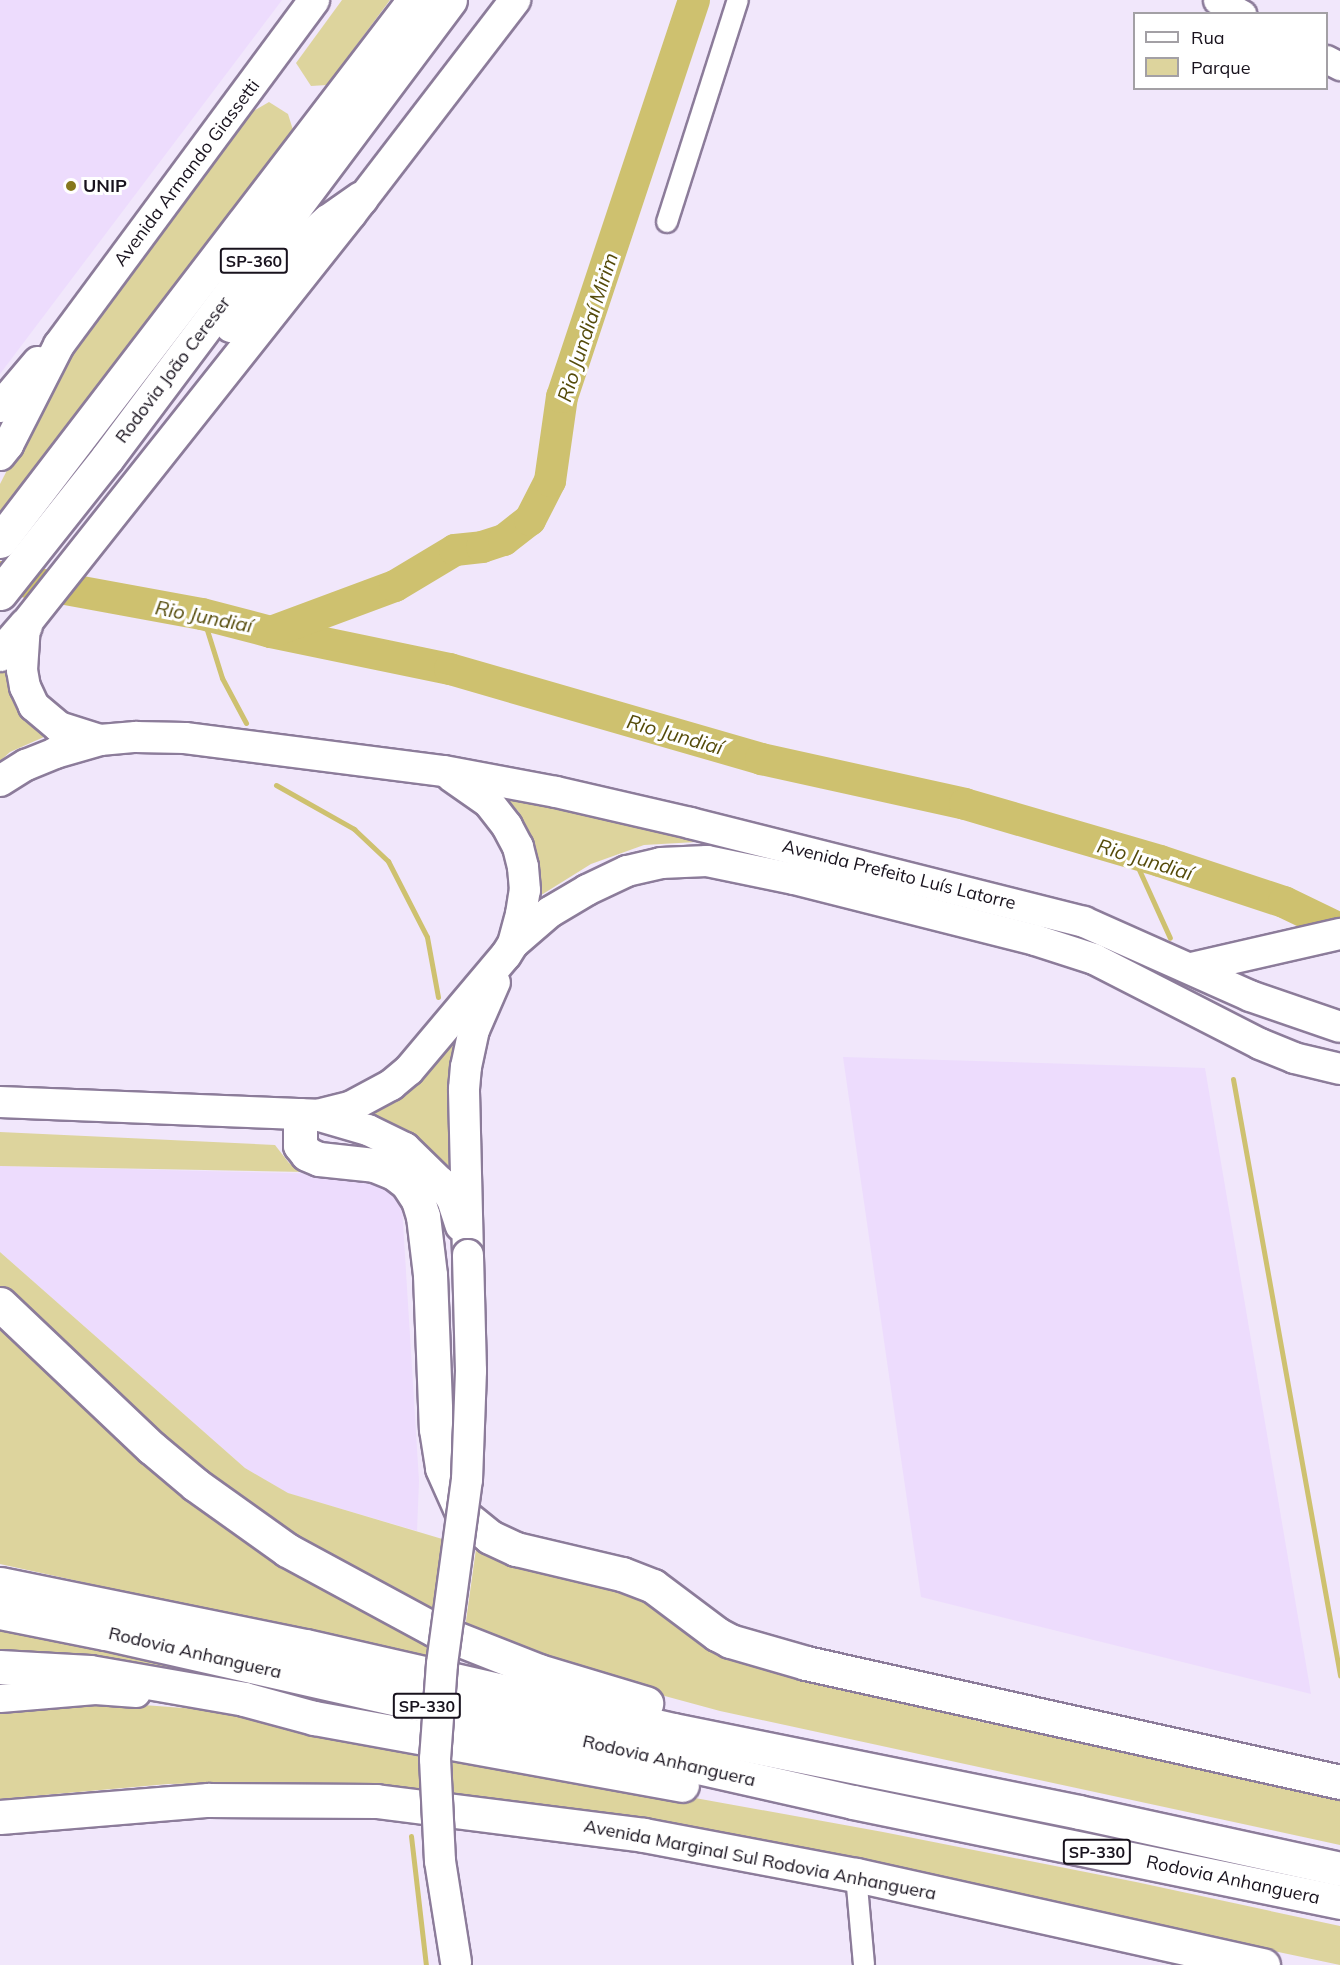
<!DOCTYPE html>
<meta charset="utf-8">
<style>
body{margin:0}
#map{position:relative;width:1340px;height:1965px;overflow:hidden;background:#f1e7fb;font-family:Mulish,sans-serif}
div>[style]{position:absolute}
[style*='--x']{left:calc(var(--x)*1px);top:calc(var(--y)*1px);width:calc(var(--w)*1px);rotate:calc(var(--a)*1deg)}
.built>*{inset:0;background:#eddcfd}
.green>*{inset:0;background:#ddd49d}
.stream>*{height:5px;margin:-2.5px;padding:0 2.5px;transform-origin:2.5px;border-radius:2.5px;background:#cec16f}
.river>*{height:32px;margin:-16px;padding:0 16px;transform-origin:16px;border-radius:16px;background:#cec16f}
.roads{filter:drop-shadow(2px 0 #8c7c9a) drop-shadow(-2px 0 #8c7c9a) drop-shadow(0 2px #8c7c9a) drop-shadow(0 -2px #8c7c9a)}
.street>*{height:20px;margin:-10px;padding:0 10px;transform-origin:10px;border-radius:10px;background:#fff}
.secondary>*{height:27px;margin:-13.5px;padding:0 13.5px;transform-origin:13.5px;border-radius:13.5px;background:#fff}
.primary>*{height:30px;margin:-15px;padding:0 15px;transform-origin:15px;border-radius:15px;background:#fff}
.highway>*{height:33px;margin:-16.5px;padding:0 16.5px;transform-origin:16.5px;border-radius:16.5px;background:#fff}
.bridges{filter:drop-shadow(2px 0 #8c7c9a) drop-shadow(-2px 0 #8c7c9a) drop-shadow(0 2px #8c7c9a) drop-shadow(0 -2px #8c7c9a)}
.primary-bridge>*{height:30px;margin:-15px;padding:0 15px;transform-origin:15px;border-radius:15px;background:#fff}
.dots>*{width:16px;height:16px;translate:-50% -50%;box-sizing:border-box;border:3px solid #fff;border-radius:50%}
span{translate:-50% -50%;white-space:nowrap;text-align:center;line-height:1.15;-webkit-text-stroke:6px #fff;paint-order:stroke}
.shield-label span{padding:2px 4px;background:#fff;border:2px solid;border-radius:4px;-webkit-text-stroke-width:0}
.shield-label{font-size:16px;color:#18121d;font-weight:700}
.street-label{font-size:18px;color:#18121d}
.poi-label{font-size:18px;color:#18121d;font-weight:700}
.left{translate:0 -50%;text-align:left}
.water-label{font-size:20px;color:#554b0a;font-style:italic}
.legend{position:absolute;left:1133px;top:12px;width:195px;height:78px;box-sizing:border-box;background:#fff;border:2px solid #a3a0a5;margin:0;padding:8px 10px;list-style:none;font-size:18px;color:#18121d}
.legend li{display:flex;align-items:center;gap:12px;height:30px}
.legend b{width:30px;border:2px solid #a3a0a5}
</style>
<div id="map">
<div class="built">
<div style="clip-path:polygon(0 0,282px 0,0 374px)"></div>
<div style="clip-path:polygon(843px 1057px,1205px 1068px,1311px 1694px,921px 1597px)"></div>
<div style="clip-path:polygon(0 1166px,369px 1175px,391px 1186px,402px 1207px,419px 1481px,417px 1531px,287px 1493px,245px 1468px,0 1252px)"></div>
</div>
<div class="green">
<div style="clip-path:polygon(342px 0,390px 0,327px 85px,311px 86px,296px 63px)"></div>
<div style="clip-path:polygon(269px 102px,288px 114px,293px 130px,0 525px,0 484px,65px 357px,250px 113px)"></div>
<div style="clip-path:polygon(10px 661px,31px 722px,44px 737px,10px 752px,0 761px,0 673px)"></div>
<div style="clip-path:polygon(499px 790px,734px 845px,696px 842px,644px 845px,591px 864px,538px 897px,540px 876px,527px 829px,518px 811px)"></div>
<div style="clip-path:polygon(462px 1030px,461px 1199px,366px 1116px,401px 1096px)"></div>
<div style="clip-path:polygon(0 1132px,275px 1145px,289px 1163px,305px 1172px,0 1166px)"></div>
<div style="clip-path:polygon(0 1252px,245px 1468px,288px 1493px,449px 1541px,436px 1618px,342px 1569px,211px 1482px,0 1291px)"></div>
<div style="clip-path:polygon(0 1330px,159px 1471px,432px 1640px,430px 1658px,0 1564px)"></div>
<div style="clip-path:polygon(476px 1549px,626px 1585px,714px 1652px,728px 1657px,905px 1698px,981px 1722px,1035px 1732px,1100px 1740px,1340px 1793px,1340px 1845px,720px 1711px,569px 1670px,465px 1628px)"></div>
<div style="clip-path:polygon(0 1630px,336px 1699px,338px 1703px,109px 1663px,0 1654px)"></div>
<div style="clip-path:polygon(103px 1702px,197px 1709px,421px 1749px,422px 1796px,365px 1787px,223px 1783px,168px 1784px,0 1799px,0 1707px)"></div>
<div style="clip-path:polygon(452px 1754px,883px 1832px,1136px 1882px,1340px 1926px,1340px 1965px,1127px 1920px,453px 1799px)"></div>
</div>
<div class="stream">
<div style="--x:202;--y:614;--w:67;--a:72.6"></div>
<div style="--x:222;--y:678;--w:51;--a:61.9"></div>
<div style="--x:276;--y:785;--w:90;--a:29.4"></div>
<div style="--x:354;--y:829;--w:47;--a:43.3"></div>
<div style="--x:388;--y:861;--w:85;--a:62.8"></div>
<div style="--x:427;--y:937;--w:61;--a:79.6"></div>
<div style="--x:1131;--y:852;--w:94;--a:65.6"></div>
<div style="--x:1233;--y:1079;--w:606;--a:79.82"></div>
<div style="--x:411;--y:1836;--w:130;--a:83.4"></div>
</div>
<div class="river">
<div style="--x:0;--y:577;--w:205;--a:10.4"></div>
<div style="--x:202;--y:614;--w:71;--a:14.6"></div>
<div style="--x:271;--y:632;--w:183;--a:11.7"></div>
<div style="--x:450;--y:669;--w:324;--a:16.1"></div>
<div style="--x:761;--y:759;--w:209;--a:12.4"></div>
<div style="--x:965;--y:804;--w:203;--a:16.3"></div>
<div style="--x:1160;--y:861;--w:131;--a:18.3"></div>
<div style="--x:1284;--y:902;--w:62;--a:25.7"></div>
<div style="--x:271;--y:632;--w:132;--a:-20.4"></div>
<div style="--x:395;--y:586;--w:70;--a:-31"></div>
<div style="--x:455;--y:550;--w:27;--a:-6"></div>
<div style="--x:482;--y:547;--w:23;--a:-18"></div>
<div style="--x:504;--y:540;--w:33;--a:-38"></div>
<div style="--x:530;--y:520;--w:44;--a:-62.9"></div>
<div style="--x:550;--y:481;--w:85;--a:-81.9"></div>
<div style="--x:562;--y:397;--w:418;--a:-71.6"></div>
</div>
<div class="roads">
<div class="street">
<div style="--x:667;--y:222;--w:233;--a:-72.3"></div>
<div style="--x:856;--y:1875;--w:90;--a:84.9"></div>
</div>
<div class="secondary">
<div style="--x:1217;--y:0;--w:29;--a:29"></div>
<div style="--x:1326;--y:59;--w:16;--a:27"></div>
<div style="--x:0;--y:1698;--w:95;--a:-4.8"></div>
<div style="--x:95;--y:1690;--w:41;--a:4.2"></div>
</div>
<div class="primary">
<div style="--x:0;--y:407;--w:59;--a:-49.8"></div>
<div style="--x:0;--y:455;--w:13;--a:-51"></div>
<div style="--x:8;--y:445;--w:112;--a:-63"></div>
<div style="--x:59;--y:345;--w:429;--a:-53.5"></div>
<div style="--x:100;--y:740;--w:43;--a:-162.4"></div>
<div style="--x:59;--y:727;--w:33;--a:-140"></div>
<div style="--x:34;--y:706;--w:21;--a:-115"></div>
<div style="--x:25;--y:687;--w:17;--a:-100"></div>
<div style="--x:22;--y:670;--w:45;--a:-86.2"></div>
<div style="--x:25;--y:625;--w:525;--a:-51.58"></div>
<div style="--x:351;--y:214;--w:270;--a:-52.5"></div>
<div style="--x:0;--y:781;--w:31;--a:-32"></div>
<div style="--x:26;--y:765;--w:31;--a:-22"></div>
<div style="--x:55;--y:753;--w:47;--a:-16.1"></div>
<div style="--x:100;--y:740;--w:36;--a:-5"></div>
<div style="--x:136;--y:737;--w:49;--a:1.2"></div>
<div style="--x:185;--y:738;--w:261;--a:7.3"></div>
<div style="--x:444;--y:771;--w:114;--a:10.6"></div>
<div style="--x:556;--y:792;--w:138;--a:13"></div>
<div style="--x:690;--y:823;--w:406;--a:14.1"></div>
<div style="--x:1084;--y:922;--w:182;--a:24"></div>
<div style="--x:1250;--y:996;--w:95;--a:19"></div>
<div style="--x:513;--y:944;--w:49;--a:-40.9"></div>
<div style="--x:550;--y:912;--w:43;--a:-30.7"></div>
<div style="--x:587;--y:890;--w:44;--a:-25.4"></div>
<div style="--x:627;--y:871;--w:35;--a:-13"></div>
<div style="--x:661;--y:863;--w:46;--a:-2.5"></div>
<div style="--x:707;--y:861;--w:89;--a:11.7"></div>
<div style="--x:794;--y:879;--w:249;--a:14.2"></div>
<div style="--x:1035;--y:940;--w:62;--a:17.9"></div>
<div style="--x:1094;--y:959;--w:186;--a:27.1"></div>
<div style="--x:1260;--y:1044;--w:37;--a:22"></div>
<div style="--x:1294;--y:1058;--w:47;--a:13.4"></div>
<div style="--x:1191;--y:968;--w:153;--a:-12.9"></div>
<div style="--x:0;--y:1102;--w:317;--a:2.3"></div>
<div style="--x:317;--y:1115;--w:34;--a:-14"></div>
<div style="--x:350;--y:1107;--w:47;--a:-28.2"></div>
<div style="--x:391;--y:1085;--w:23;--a:-40"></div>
<div style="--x:409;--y:1070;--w:150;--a:-49.9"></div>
<div style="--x:506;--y:955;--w:13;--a:-58"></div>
<div style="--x:513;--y:944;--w:31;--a:-75"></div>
<div style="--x:521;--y:914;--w:24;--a:-81"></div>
<div style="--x:525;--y:890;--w:23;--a:-95"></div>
<div style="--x:523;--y:867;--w:21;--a:-104"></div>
<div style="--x:518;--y:847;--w:24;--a:-118"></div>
<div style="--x:507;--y:826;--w:31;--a:-128"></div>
<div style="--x:488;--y:802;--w:45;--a:-144.9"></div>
<div style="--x:320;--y:1116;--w:50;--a:16.3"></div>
<div style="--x:368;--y:1130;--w:41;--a:25.9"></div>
<div style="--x:405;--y:1148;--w:49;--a:44.2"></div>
<div style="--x:440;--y:1182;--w:21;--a:55"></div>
<div style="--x:452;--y:1199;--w:28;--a:72"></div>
<div style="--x:468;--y:1255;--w:166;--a:-91.4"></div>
<div style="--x:464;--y:1089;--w:22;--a:-85"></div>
<div style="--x:466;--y:1067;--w:38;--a:-78"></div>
<div style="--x:474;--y:1030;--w:52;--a:-66.4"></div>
</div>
<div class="highway">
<div style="--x:231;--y:325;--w:106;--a:-48.8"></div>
<div style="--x:301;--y:245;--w:36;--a:-42"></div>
<div style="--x:328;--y:221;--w:40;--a:-34.9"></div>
<div style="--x:0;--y:541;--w:681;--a:-52.57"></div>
<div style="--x:0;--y:593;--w:172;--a:-51.6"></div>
<div style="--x:107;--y:458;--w:572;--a:-53.17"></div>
<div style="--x:0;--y:654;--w:38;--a:-49"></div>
<div style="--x:300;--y:1115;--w:30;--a:90"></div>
<div style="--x:300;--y:1145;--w:11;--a:52"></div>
<div style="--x:307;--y:1154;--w:13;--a:23"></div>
<div style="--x:319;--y:1159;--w:55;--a:6.2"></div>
<div style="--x:374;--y:1165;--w:22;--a:22"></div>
<div style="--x:394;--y:1173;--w:16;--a:38"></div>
<div style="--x:407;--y:1183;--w:20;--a:57"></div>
<div style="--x:418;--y:1200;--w:17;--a:73"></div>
<div style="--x:423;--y:1216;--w:59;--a:83.2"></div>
<div style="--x:430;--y:1275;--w:154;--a:87.8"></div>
<div style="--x:436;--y:1429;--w:39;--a:81"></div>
<div style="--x:442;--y:1468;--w:51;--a:65.9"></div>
<div style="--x:463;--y:1515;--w:35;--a:39"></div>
<div style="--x:490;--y:1537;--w:29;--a:25"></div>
<div style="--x:516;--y:1549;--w:109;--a:13.3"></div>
<div style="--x:622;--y:1574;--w:33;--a:21"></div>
<div style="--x:653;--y:1586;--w:80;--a:36.9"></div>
<div style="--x:717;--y:1634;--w:15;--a:28"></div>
<div style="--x:730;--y:1641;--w:79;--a:16.1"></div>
<div style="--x:806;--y:1663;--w:547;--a:12.56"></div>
<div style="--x:0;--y:1304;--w:209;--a:43.5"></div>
<div style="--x:152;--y:1448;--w:57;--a:40.1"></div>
<div style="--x:196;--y:1485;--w:112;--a:35.5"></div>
<div style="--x:287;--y:1550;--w:168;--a:28.4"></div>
<div style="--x:435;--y:1630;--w:112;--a:21.5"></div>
<div style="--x:539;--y:1671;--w:112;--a:16.7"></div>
<div style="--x:0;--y:1584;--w:312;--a:11.5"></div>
<div style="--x:306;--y:1646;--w:376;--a:12.9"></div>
<div style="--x:673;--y:1730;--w:414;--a:11.4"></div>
<div style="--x:1079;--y:1812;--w:267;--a:12.3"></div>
<div style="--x:0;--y:1612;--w:107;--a:11.3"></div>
<div style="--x:105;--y:1633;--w:767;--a:12.73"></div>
<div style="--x:853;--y:1802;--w:497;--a:11.6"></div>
<div style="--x:0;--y:1667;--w:90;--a:3.2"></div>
<div style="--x:90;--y:1672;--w:156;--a:9.9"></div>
<div style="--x:244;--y:1699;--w:73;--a:15.2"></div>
<div style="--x:314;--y:1718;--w:374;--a:10.3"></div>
<div style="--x:0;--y:1817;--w:209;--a:-4.7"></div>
<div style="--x:208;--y:1800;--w:168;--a:0.3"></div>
<div style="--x:376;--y:1801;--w:270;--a:7.2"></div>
<div style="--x:644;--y:1835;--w:216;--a:10.7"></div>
<div style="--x:856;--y:1875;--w:417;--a:12.5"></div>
</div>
</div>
<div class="bridges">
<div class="primary-bridge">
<div style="--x:456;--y:1962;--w:102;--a:-99"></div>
<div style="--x:440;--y:1861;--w:102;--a:-92.8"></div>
<div style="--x:435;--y:1759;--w:95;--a:-85.8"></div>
<div style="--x:442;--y:1664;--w:186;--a:-82.3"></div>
<div style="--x:467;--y:1480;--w:109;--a:-87.9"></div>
<div style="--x:471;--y:1371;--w:116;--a:-91.5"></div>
</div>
</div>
<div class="dots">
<div style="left:71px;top:186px;background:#86781d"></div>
</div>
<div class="shield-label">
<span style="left:254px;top:261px">SP-360</span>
<span style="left:427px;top:1706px">SP-330</span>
<span style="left:1097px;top:1852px">SP-330</span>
</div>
<div class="street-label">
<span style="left:187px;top:173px;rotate:-53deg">Avenida Armando Giassetti</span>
<span style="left:173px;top:370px;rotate:-53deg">Rodovia João Cereser</span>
<span style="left:899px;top:875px;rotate:14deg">Avenida Prefeito Luís Latorre</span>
<span style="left:195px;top:1653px;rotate:13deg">Rodovia Anhanguera</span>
<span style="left:669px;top:1761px;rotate:13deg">Rodovia Anhanguera</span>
<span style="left:760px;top:1860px;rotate:11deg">Avenida Marginal Sul Rodovia Anhanguera</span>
<span style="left:1233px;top:1880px;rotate:12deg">Rodovia Anhanguera</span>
</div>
<div class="poi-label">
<span class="left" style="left:83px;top:186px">UNIP</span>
</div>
<div class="water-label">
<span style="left:587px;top:327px;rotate:-72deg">Rio Jundiaí Mirim</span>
<span style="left:204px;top:616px;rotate:11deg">Rio Jundiaí</span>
<span style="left:675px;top:734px;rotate:16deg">Rio Jundiaí</span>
<span style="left:1145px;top:859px;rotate:17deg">Rio Jundiaí</span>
</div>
<ul class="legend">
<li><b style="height:8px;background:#fff"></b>Rua</li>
<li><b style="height:16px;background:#ddd49d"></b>Parque</li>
</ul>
</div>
